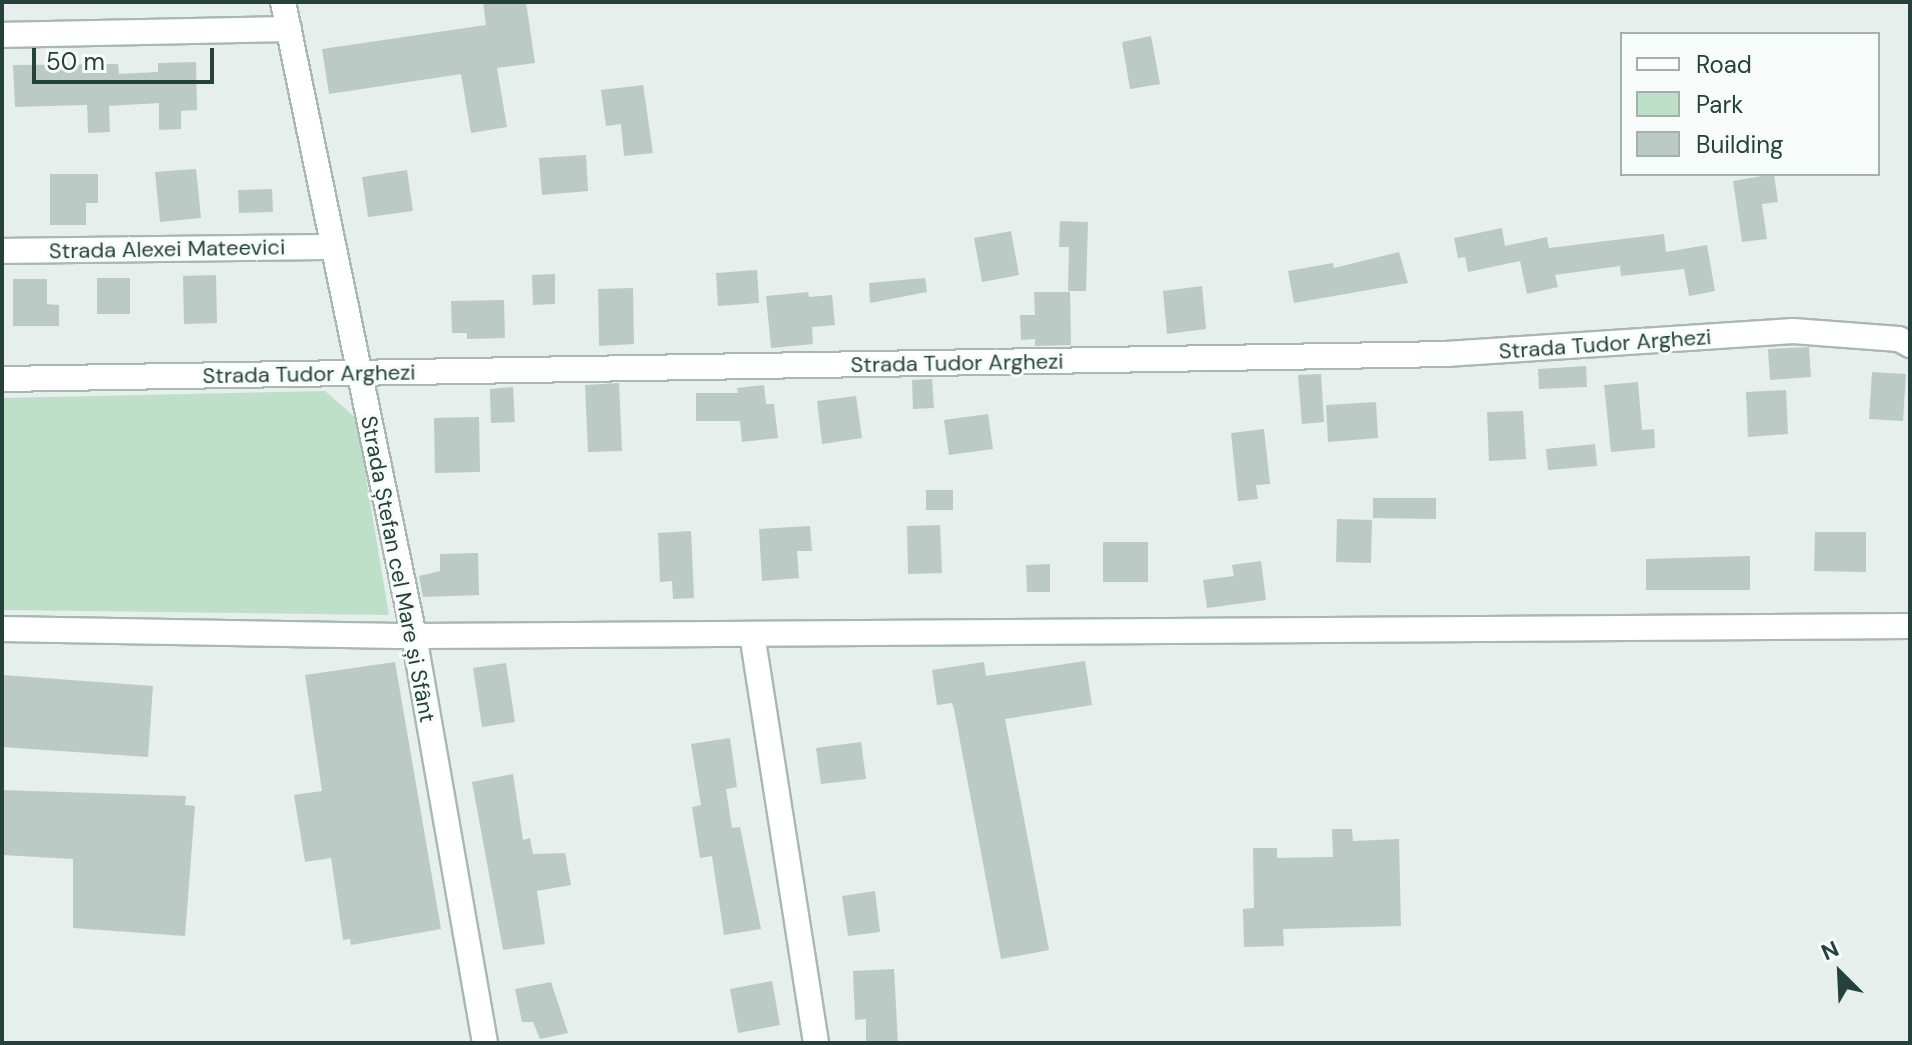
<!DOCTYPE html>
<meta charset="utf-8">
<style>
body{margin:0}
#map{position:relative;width:1912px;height:1045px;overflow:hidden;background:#e6efeb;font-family:"DM Sans",sans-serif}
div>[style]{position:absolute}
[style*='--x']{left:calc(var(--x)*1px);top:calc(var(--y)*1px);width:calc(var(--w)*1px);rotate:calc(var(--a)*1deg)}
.green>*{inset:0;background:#bfe0c8}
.building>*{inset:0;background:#bbcac4}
.roads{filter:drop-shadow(2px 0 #a8b8b2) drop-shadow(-2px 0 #a8b8b2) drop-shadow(0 2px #a8b8b2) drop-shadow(0 -2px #a8b8b2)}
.minor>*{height:24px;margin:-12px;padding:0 12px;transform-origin:12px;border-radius:12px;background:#fff}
span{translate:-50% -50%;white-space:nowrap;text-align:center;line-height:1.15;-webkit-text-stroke:6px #f7fbf9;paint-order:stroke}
.street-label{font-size:22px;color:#24423a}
.frame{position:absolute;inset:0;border:4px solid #24423a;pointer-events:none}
.legend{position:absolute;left:1620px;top:32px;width:260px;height:144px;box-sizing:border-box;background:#f7fbf9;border:2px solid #a3b1ad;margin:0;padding:10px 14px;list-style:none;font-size:24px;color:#24423a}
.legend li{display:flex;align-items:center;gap:16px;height:40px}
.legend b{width:40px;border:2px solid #a3b1ad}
.north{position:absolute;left:1800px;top:933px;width:80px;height:80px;-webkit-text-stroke:6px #f7fbf9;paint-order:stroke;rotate:336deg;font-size:22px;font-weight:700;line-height:32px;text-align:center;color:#24423a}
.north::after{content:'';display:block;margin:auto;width:28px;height:36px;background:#24423a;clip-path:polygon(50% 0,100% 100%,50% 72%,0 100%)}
.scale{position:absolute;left:32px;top:48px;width:182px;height:36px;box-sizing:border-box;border:4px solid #24423a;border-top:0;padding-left:10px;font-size:24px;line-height:28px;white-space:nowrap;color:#24423a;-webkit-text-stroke:6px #f7fbf9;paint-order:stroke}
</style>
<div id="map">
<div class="green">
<div style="clip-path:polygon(325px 391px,356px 418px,389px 615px,2px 610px,2px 398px)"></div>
</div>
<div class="building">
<div style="clip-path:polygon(483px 2px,526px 2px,535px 63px,497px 68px,507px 127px,471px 133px,461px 74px,329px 94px,322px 49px,486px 25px)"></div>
<div style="clip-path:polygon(1151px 36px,1160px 84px,1130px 89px,1122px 42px)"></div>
<div style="clip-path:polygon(196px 62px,197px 110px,181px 111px,181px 129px,159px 130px,159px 103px,109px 106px,110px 132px,88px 133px,87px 105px,15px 107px,13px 65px,118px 64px,119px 74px,158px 72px,158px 63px)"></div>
<div style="clip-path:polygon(643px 85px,653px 153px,624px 156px,621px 124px,606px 126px,601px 90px)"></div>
<div style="clip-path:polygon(586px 155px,588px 191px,542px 195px,539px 158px)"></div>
<div style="clip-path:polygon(196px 169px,201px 218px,160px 222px,155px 172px)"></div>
<div style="clip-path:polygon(407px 170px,413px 211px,368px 217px,362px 177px)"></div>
<div style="clip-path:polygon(50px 174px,98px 174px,98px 203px,86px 203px,86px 225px,50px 225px)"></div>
<div style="clip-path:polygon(1774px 174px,1778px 202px,1762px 204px,1767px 239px,1742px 242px,1733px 181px)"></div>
<div style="clip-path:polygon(272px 189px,273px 212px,239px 213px,238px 190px)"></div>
<div style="clip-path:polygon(1060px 221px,1088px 222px,1086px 291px,1068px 291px,1069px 247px,1059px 247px)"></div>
<div style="clip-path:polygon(1502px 228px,1505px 246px,1547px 237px,1549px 248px,1664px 234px,1666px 252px,1707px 245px,1715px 291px,1689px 296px,1684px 269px,1621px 276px,1620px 266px,1555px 275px,1558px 287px,1527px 294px,1520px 261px,1468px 272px,1465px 257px,1458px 258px,1454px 238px)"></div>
<div style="clip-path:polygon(1011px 231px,1019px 275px,982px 282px,974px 238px)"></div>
<div style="clip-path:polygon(1399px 252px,1408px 283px,1294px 303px,1288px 271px,1333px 263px,1334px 268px)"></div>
<div style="clip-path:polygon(757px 270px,759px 303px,718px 306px,716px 273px)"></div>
<div style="clip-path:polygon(555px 274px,555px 304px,533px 305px,532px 275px)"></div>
<div style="clip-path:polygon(216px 275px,217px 323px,184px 324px,183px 276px)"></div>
<div style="clip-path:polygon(97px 278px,130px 278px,130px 314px,97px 314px)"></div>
<div style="clip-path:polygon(925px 278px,927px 292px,870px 303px,869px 283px)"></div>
<div style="clip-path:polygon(13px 279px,47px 279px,47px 304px,59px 305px,59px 326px,13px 326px)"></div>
<div style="clip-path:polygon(1202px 286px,1206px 329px,1167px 334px,1163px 291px)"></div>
<div style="clip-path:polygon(633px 288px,634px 344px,599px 346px,598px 289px)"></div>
<div style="clip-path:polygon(808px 292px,809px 297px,832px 295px,835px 325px,812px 327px,813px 344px,771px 348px,766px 296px)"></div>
<div style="clip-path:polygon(1034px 292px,1070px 292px,1071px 345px,1035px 346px,1035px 339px,1021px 340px,1020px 315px,1035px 315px)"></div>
<div style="clip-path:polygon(504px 300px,505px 338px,467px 339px,467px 333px,452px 333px,451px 301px)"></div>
<div style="clip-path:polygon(1809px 347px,1811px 377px,1770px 380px,1768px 349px)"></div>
<div style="clip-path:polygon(1586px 366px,1587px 387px,1539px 389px,1538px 369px)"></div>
<div style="clip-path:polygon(1872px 372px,1906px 374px,1903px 421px,1869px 419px)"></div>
<div style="clip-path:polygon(1321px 374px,1324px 422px,1302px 424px,1298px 375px)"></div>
<div style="clip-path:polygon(932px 379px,934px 408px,913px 409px,912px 380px)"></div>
<div style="clip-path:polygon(1638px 382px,1642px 430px,1654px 429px,1655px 448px,1611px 452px,1604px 385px)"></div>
<div style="clip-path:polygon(619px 383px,622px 451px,588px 452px,585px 385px)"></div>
<div style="clip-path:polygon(764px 385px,766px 404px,774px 404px,778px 438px,742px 442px,740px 421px,696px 421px,696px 393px,738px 393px,737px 388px)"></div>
<div style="clip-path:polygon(513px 387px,515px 422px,491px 423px,490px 389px)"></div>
<div style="clip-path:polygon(1786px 390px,1788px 434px,1748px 437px,1746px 392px)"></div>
<div style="clip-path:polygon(856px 396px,862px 438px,822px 444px,817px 401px)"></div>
<div style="clip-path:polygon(1376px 402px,1378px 438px,1328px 442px,1326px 405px)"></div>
<div style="clip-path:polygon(1523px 411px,1526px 459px,1489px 461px,1487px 412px)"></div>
<div style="clip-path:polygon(988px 414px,993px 449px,949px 455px,944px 420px)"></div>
<div style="clip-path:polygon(479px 417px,480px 472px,435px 473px,434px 418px)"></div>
<div style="clip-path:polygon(1264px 429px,1270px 484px,1256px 485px,1258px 499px,1238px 501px,1231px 433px)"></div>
<div style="clip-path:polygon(1595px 444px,1597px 466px,1548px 470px,1546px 449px)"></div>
<div style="clip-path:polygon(926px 490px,953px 490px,953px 510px,926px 510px)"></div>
<div style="clip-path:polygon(1373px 498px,1436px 498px,1436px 519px,1373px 518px)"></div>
<div style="clip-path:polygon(1337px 519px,1372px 520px,1371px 563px,1336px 562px)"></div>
<div style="clip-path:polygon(940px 525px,942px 573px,908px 574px,907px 526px)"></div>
<div style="clip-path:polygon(810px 526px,812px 551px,797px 551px,799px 578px,762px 581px,759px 529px)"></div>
<div style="clip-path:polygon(691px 531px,694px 598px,673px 599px,672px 581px,660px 582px,658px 533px)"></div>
<div style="clip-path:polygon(1815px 532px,1866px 532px,1866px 572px,1814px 571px)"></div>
<div style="clip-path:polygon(1103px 542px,1148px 542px,1148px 582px,1103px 582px)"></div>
<div style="clip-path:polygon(478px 553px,479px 595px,423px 597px,419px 576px,440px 571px,440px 554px)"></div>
<div style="clip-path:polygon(1750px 556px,1750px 590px,1646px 590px,1646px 559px)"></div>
<div style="clip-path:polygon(1261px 561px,1266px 600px,1207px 608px,1203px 580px,1234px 576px,1232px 565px)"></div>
<div style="clip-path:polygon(1050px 564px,1050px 592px,1027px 592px,1026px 565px)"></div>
<div style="clip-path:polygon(1085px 661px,1092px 705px,1005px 719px,1049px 950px,1001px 959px,954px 709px,952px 703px,937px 705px,932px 670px,984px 662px,986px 676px)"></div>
<div style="clip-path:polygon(395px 662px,441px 929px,351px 945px,350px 939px,343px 940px,331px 858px,305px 862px,294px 795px,322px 791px,305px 675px)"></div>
<div style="clip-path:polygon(506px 663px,515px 722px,482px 727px,473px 668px)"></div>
<div style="clip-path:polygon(2px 675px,153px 686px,148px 757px,2px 747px)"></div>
<div style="clip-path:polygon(730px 738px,737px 787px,726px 789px,732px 828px,740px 827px,761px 929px,724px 935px,712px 856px,700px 858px,692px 807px,701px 805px,691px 744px)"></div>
<div style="clip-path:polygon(861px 742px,866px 779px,821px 784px,816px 748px)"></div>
<div style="clip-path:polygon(513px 774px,523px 840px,530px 838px,533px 854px,565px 853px,571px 885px,537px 891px,545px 944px,503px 950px,472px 782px)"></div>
<div style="clip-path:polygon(2px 790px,186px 796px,185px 805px,195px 806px,185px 936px,73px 928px,73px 859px,2px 855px)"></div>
<div style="clip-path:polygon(1332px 829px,1352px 829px,1353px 841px,1399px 839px,1401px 926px,1283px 929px,1284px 946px,1244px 947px,1243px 909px,1254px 908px,1253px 848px,1277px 848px,1277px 858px,1333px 857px)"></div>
<div style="clip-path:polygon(875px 891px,880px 932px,848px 936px,842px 896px)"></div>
<div style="clip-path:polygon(894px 969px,898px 1043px,866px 1043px,866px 1019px,855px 1020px,853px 971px)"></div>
<div style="clip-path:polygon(772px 981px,780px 1025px,738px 1033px,730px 989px)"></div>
<div style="clip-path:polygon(551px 982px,568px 1033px,540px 1039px,533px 1022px,522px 1022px,515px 989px)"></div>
</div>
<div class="roads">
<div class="minor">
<div style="--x:283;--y:2;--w:647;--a:78.33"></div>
<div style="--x:414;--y:636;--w:413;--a:80.1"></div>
<div style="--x:2;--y:35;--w:287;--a:-1.2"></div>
<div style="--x:2;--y:251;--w:329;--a:-0.7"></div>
<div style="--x:2;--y:379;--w:1444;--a:-0.99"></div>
<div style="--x:1446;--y:354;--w:348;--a:-3.8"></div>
<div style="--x:1793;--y:331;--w:106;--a:4.3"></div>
<div style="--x:1899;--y:339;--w:13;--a:29"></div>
<div style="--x:2;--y:629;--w:412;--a:1"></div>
<div style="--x:414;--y:636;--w:1496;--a:-0.38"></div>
<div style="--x:752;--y:634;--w:414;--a:81.1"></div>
</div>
</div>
<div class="street-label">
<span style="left:167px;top:249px;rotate:-1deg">Strada Alexei Mateevici</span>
<span style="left:1605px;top:344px;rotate:-4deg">Strada Tudor Arghezi</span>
<span style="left:957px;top:363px;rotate:-1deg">Strada Tudor Arghezi</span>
<span style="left:309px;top:374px;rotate:-1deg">Strada Tudor Arghezi</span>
<span style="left:398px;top:569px;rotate:79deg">Strada Ștefan cel Mare și Sfânt</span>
</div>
<div class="frame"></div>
<ul class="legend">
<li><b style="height:10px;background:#fff"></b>Road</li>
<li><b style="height:22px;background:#bfe0c8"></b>Park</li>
<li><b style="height:22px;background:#bbcac4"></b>Building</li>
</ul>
<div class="north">N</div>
<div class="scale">50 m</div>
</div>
